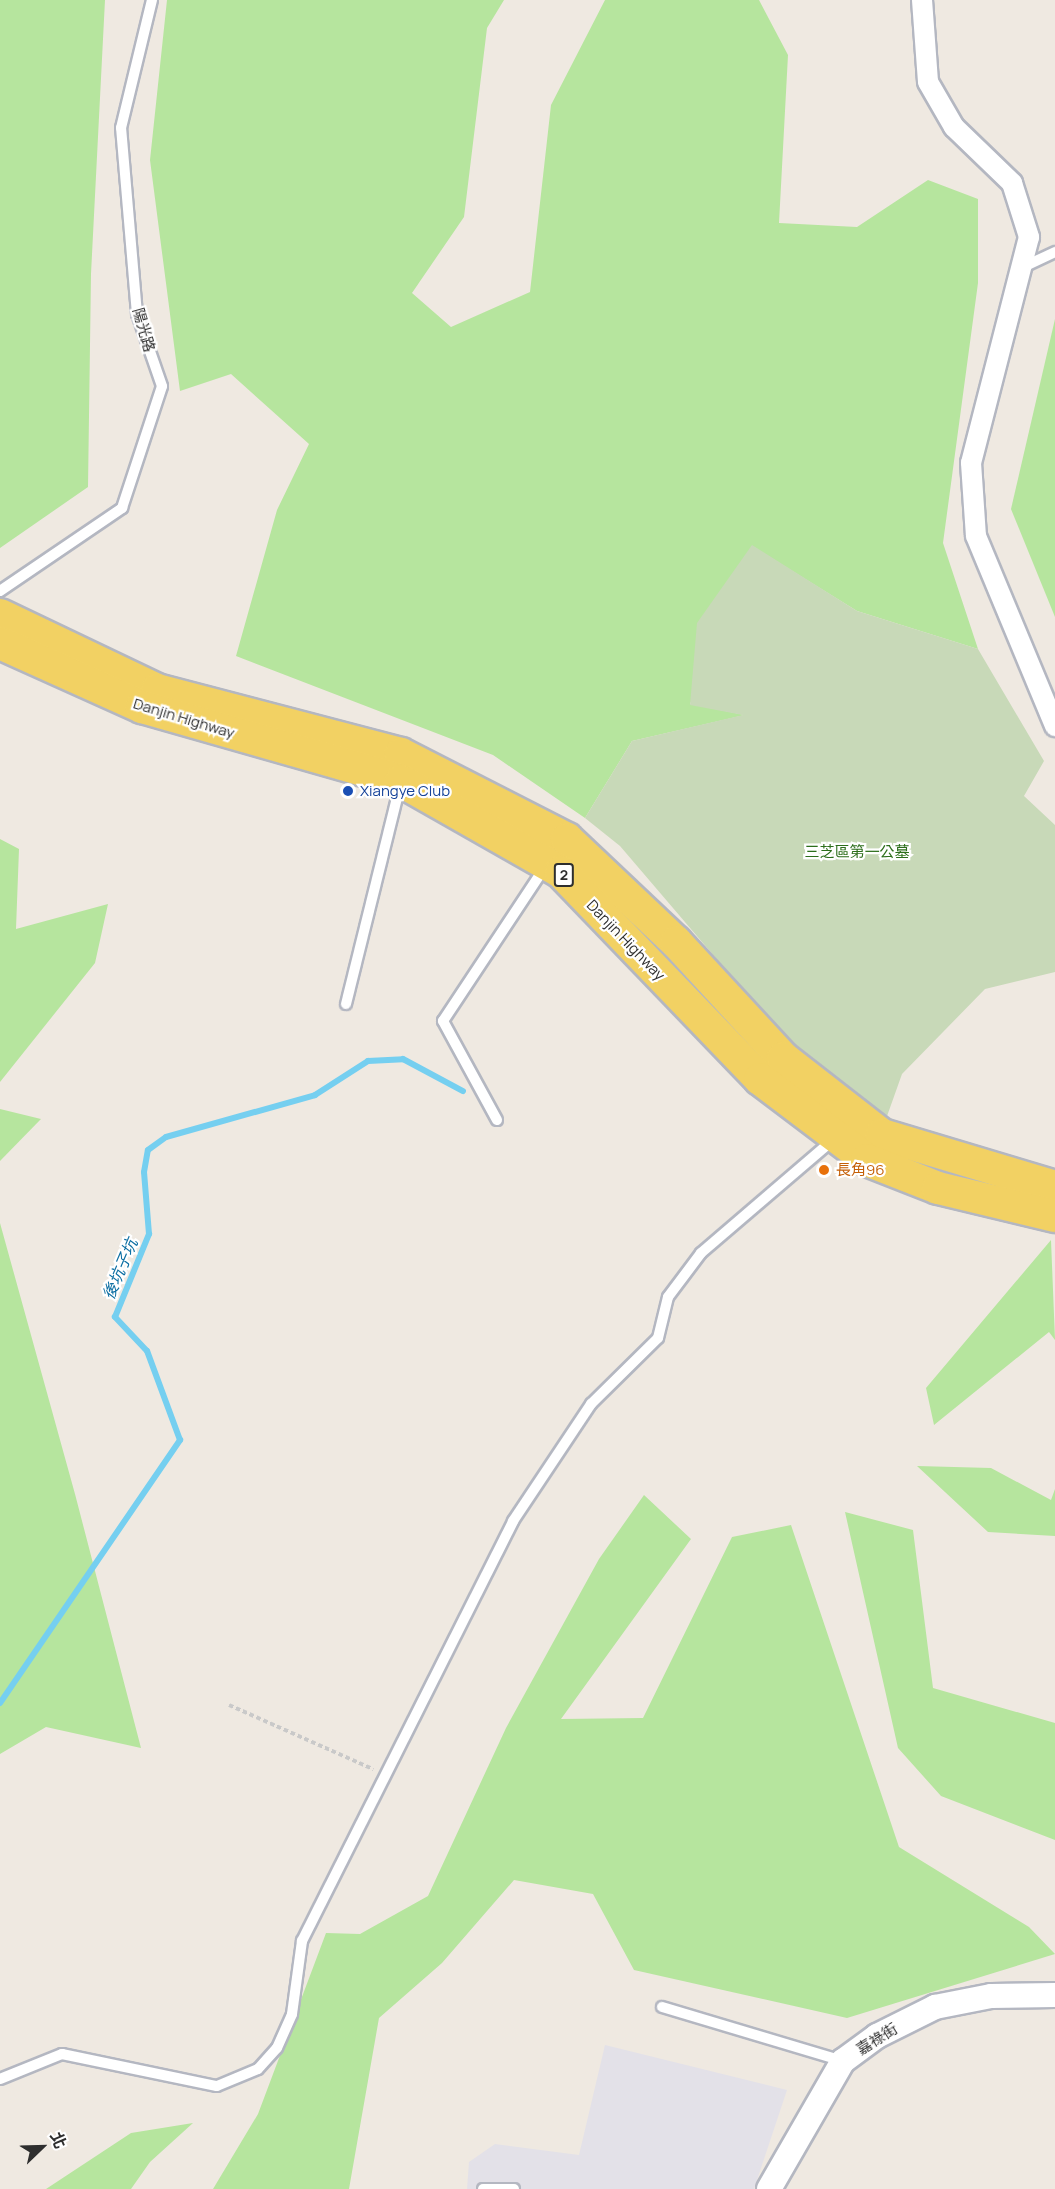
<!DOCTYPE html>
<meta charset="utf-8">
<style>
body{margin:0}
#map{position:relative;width:1055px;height:2189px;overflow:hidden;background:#efe9e1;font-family:Manrope,"Noto Sans TC",sans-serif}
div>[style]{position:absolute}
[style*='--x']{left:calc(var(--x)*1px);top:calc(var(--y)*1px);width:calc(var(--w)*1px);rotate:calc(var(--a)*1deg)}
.industrial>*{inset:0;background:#e3e1e8}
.green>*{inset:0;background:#b6e59e}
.cemetery>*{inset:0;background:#c8d9b8}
.stream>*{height:6px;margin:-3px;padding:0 3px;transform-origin:3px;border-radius:3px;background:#75cff0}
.path>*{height:4px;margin-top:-2px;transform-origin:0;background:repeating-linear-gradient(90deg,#c9c9c9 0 4.5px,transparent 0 7.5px)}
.roads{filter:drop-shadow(2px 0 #b4b7c1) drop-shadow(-2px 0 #b4b7c1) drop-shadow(0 2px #b4b7c1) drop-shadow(0 -2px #b4b7c1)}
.service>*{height:10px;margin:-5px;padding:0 5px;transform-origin:5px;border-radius:5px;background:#fff}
.minor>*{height:20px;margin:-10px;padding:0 10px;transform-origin:10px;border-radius:10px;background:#fff}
.tertiary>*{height:24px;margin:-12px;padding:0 12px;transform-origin:12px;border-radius:12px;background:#fff}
.primary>*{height:32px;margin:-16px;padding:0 16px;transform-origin:16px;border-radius:16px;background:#f2d163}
.dots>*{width:16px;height:16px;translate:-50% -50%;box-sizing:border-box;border:3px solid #fff;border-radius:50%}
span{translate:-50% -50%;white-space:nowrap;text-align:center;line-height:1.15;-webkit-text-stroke:4.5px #fff;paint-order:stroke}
.shield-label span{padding:2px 4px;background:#fff;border:2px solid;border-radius:4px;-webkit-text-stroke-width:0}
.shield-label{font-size:14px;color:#2e2e2e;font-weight:700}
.street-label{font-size:15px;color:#2e2e2e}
.transit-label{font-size:15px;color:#164399}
.left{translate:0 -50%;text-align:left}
.park-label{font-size:15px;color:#2c6e1b}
.food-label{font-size:15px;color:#c56008}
.water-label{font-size:16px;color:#0d6fa3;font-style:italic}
.north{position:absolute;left:12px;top:2117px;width:60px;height:60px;-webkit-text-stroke:4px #fff;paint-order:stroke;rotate:67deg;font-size:16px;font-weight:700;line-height:24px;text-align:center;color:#2e2e2e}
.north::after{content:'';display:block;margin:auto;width:21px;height:27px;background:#2e2e2e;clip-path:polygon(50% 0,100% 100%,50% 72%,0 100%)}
</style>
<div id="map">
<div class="industrial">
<div style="clip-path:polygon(605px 2045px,787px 2090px,754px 2189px,467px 2189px,469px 2162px,495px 2144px,579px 2155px)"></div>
</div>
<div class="green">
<div style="clip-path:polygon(0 0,105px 0,91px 274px,88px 487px,0 548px)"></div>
<div style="clip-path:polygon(167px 0,504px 0,487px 28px,464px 217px,412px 293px,451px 327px,530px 292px,551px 105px,605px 0,759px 0,788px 55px,779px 223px,857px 227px,928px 180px,978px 199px,978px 283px,943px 543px,978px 649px,857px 611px,752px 546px,690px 704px,745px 715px,632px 741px,585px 818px,493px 755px,236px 656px,277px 510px,309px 444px,231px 374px,180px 391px,150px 160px)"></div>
<div style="clip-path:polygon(1055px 319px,1055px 617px,1011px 509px)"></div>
<div style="clip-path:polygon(0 839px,19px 849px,16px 929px,108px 904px,95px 963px,0 1082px)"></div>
<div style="clip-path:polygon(0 1109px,41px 1119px,0 1161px)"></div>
<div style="clip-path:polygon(0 1223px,75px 1494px,141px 1748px,46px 1727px,0 1754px)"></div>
<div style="clip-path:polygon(1051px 1240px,1055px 1340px,1049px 1332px,934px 1425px,926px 1388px)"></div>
<div style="clip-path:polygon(917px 1466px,991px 1468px,1051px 1500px,1055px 1489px,1055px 1536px,988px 1532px)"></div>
<div style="clip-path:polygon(644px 1495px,691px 1539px,561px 1719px,643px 1718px,732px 1537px,791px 1525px,899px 1847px,1029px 1927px,1055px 1954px,847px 2018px,634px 1970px,593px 1894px,514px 1880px,442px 1963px,379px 2018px,349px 2189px,213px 2189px,258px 2114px,326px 1933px,360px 1934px,428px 1896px,506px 1728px,599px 1559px)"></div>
<div style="clip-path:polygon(845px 1512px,913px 1530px,933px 1688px,1055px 1723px,1055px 1840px,941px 1796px,898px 1748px)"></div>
<div style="clip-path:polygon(193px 2123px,150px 2162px,131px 2189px,46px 2189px,131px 2133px)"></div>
</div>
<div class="cemetery">
<div style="clip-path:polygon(752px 545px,857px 611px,978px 649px,1044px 761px,1024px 796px,1055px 825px,1055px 972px,985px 989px,902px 1074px,886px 1119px,784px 1038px,620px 846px,585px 818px,632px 741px,743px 715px,690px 705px,697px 623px)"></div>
</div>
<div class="stream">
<div style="--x:0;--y:1703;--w:319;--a:-55.6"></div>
<div style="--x:180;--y:1440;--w:95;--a:-110.3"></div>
<div style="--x:147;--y:1351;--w:47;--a:-133.3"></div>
<div style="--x:115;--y:1317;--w:90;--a:-67.7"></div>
<div style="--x:149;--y:1234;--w:62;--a:-94.6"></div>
<div style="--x:144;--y:1172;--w:22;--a:-80"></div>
<div style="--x:148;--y:1150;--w:22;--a:-36"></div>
<div style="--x:166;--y:1137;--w:155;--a:-15.7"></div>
<div style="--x:315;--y:1095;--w:63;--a:-32.7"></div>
<div style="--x:368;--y:1061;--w:35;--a:-3"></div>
<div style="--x:403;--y:1059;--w:68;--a:28.1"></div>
</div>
<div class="path">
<div style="--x:229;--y:1705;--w:158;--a:24"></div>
</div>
<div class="roads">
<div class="service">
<div style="--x:1021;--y:268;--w:38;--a:-25"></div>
<div style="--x:0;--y:591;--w:148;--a:-34.2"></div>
<div style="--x:122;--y:508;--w:128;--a:-71.8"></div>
<div style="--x:162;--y:386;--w:76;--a:-109.1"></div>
<div style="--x:137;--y:314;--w:187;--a:-94.9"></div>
<div style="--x:121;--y:128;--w:132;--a:-76.4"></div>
<div style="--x:346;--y:1004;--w:226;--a:-76.1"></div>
<div style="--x:497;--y:1120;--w:113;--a:-118.6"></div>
<div style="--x:443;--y:1021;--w:185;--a:-56.5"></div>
<div style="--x:662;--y:2007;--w:189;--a:16.6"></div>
<div style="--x:0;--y:2079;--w:67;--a:-22"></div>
<div style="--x:62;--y:2054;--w:158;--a:11.7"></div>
<div style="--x:217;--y:2086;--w:44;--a:-22.5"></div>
<div style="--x:258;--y:2069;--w:28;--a:-48"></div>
<div style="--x:277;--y:2048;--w:37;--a:-66"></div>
<div style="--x:292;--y:2014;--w:74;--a:-82.2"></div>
<div style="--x:302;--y:1941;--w:470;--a:-63.3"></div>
<div style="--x:513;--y:1521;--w:141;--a:-56.3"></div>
<div style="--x:591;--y:1404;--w:94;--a:-44.6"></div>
<div style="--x:658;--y:1338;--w:42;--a:-76.3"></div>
<div style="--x:668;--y:1297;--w:55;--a:-53.1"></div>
<div style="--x:701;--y:1253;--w:175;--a:-40.6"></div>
<div style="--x:483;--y:2189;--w:31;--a:0"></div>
</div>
<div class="minor">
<div style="--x:922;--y:0;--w:82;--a:85.8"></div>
<div style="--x:928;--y:82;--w:52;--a:60"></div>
<div style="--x:954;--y:127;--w:81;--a:44"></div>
<div style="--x:1012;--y:183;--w:57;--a:72.5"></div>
<div style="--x:1029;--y:237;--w:233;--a:104.4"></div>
<div style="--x:971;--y:463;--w:73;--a:86.1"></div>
<div style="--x:976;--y:536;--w:206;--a:67.4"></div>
</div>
<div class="tertiary">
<div style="--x:769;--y:2189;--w:148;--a:-60"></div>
<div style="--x:843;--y:2061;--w:42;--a:-36.3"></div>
<div style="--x:877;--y:2036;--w:65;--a:-26.6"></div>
<div style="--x:935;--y:2007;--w:57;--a:-11.1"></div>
<div style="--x:991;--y:1996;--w:64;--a:-0.9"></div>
</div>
<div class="primary">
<div style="--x:0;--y:615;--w:174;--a:25.5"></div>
<div style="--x:157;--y:690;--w:252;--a:14.7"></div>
<div style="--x:401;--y:754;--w:186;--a:27.1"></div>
<div style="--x:567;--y:839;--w:150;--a:43.4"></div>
<div style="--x:676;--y:942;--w:158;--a:47.3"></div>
<div style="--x:783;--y:1058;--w:125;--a:37.9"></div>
<div style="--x:882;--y:1135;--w:181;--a:16.7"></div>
<div style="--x:0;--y:643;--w:156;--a:24.3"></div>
<div style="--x:142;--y:707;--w:269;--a:15.9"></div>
<div style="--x:401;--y:781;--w:184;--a:29.6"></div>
<div style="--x:561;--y:872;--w:287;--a:46.1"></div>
<div style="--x:760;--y:1079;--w:134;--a:37.1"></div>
<div style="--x:867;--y:1160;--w:76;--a:21.5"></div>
<div style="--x:938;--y:1188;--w:120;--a:13.5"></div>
</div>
</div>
<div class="dots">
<div style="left:348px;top:791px;background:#1a4fb4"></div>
<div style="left:824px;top:1170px;background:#e8710a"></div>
</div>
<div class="shield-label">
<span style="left:564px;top:875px">2</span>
</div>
<div class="street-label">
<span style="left:144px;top:330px;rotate:74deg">陽光路</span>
<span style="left:184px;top:718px;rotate:17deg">Danjin Highway</span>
<span style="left:626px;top:940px;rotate:46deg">Danjin Highway</span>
<span style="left:877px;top:2039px;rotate:-32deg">嘉祿街</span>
</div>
<div class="transit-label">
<span class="left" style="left:360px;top:791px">Xiangye Club</span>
</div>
<div class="park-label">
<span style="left:857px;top:852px">三芝區第一公墓</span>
</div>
<div class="food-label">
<span class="left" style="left:836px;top:1170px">長角96</span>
</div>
<div class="water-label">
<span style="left:120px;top:1269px;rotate:-67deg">後坑子坑</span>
</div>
<div class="north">北</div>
</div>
